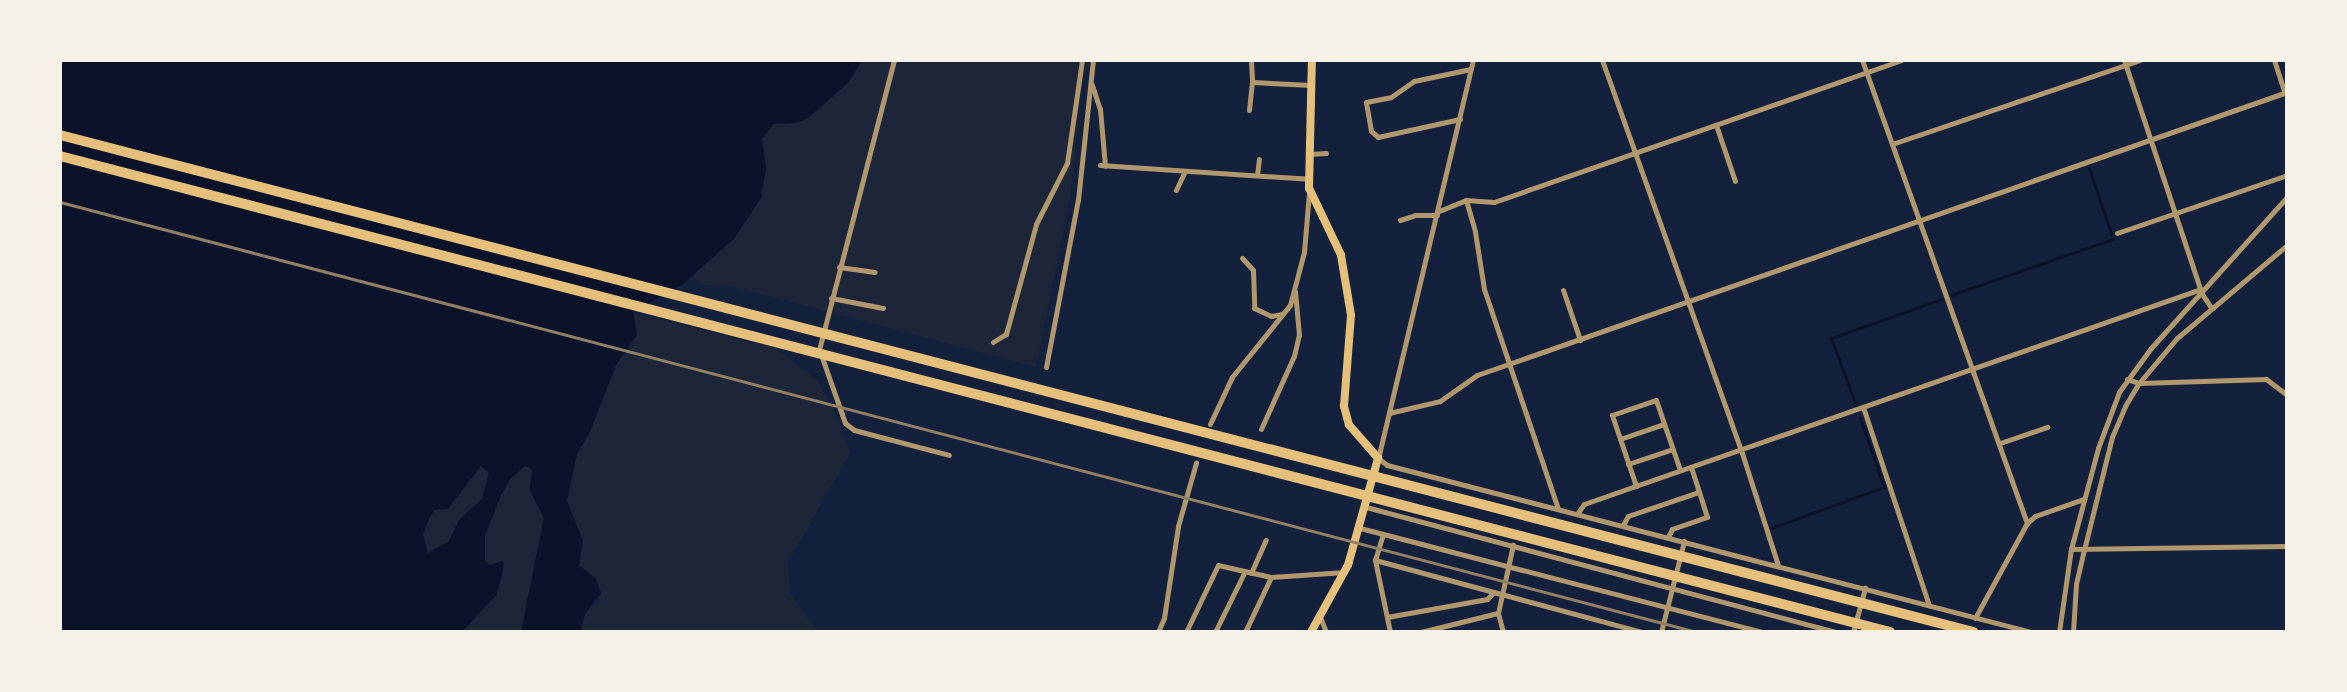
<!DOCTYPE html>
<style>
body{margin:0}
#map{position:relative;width:2347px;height:692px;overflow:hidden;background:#14213d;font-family:"DM Sans",sans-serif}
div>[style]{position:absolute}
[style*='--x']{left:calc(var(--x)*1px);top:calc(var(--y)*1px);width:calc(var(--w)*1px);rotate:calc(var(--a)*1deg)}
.green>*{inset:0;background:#1d2539}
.water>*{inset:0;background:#0b132b}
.stream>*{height:3px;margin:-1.5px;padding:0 1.5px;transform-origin:1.5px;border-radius:1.5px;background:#0b132b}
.minor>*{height:5px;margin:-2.5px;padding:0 2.5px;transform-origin:2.5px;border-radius:2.5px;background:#b1986c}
.secondary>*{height:8px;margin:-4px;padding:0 4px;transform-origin:4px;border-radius:4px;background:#e5c07b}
.motorway>*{height:10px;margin:-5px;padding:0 5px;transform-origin:5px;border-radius:5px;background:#e5c07b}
.rail>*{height:3px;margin:-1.5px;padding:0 1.5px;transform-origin:1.5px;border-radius:1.5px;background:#918062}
span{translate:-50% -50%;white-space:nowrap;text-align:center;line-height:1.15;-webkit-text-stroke:7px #f6f1e7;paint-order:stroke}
.frame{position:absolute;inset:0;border:62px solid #f6f1e7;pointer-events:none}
</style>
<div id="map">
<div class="green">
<div style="clip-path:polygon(845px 60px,1085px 60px,1070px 198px,1036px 367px,735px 287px,707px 285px,681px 276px,753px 135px)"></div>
<div style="clip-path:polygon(633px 313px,775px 348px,817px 380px,837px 416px,850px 453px,788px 562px,790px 593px,818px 632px,580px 632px,585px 614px,598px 601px,590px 574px,579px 565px,576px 522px,567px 501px,573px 463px,614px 372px)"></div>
<div style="clip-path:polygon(481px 465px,489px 473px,482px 499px,459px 520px,449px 541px,428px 554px,423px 534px,430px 517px,434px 510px,452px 503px)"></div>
<div style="clip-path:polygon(525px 466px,532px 469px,530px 490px,544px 518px,521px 632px,462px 632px,496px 595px,500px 584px,504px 564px,490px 565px,485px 561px,485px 536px,501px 495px,511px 478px)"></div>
</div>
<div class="water">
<div style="clip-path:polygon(evenodd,60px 60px,863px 60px,847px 84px,809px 117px,798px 123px,774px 124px,762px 139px,766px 168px,761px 198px,734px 239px,682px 285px,633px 312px,637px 335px,616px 365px,590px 432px,577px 454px,567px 501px,583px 541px,579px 565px,596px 579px,601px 593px,585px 614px,580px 632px,521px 632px,544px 518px,530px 491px,532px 469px,525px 466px,511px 478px,501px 495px,485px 536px,485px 561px,490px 565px,502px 561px,504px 564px,500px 584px,496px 595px,462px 632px,60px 632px,60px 60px,481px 466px,489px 473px,482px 499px,459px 520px,449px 541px,428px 553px,423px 534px,430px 517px,434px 510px,448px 509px,481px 466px)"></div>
</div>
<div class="stream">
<div style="--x:1951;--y:295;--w:171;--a:-19.1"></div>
<div style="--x:2113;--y:239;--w:75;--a:-108.7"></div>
<div style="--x:1857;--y:408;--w:75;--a:-110.4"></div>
<div style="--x:1831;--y:338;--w:118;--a:-19.4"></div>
<div style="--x:1771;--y:528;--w:120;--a:-19.9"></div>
<div style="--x:1884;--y:487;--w:73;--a:-109.2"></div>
</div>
<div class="minor">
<div style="--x:894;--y:60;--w:299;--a:104.5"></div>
<div style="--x:819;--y:349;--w:78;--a:70.6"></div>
<div style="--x:845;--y:423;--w:11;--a:38"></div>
<div style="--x:854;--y:430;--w:98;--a:14.7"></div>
<div style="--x:1251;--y:60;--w:22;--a:87"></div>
<div style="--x:1252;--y:82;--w:59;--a:2.9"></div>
<div style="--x:1473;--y:60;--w:409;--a:103.4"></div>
<div style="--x:1378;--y:458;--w:11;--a:38"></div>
<div style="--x:1387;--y:465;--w:665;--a:14.54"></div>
<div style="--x:1602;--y:60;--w:414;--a:70.4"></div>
<div style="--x:1741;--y:450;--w:121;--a:72.2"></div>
<div style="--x:1862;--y:60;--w:492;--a:70.4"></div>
<div style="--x:2124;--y:60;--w:247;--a:71.6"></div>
<div style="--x:2202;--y:294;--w:14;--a:56"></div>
<div style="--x:2274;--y:60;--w:35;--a:72"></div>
<div style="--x:1092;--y:85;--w:25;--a:72"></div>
<div style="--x:1100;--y:109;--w:57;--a:85"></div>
<div style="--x:1249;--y:110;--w:28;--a:-84"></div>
<div style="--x:1460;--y:119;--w:84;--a:167.6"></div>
<div style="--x:1378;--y:137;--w:9;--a:-139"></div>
<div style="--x:1371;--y:131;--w:29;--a:-100"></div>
<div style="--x:1366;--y:102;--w:25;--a:-11"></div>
<div style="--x:1391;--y:97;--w:28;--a:-35"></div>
<div style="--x:1414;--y:81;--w:58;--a:-11.9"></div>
<div style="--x:1716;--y:125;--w:59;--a:71.3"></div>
<div style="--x:1892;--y:144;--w:262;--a:-18.7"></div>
<div style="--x:1309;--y:154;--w:17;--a:-3"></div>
<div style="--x:1100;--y:165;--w:209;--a:3.8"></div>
<div style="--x:1257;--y:175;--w:16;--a:-83"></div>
<div style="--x:1176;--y:190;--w:21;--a:-65"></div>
<div style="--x:1466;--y:200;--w:33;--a:74"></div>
<div style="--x:1475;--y:232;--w:58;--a:81"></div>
<div style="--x:1484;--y:289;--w:232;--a:71.4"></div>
<div style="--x:1439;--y:211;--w:29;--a:-22"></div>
<div style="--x:1466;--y:200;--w:28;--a:4"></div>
<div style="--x:1494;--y:202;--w:431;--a:-19.2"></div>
<div style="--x:1400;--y:220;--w:16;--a:-18"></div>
<div style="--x:1415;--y:215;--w:22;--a:0"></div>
<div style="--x:2117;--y:233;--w:180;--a:-18.8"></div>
<div style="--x:1242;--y:258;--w:16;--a:47"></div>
<div style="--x:1253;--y:270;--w:38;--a:88"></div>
<div style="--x:1254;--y:308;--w:19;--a:25"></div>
<div style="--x:1271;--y:316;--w:10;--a:-11"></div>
<div style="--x:839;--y:267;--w:36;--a:8"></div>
<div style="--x:1563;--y:290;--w:53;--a:71.2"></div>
<div style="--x:831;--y:298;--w:53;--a:10.9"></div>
<div style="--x:993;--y:342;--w:15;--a:-32"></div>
<div style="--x:1006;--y:334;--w:114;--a:-74.7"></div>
<div style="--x:1036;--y:224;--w:68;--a:-63.1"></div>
<div style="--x:1067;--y:163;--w:104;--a:-81.7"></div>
<div style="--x:1046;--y:367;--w:170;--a:-79.2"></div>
<div style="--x:1078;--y:200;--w:141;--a:-83.9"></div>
<div style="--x:2127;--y:379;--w:13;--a:18"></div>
<div style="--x:2139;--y:383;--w:127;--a:-1.8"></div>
<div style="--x:2266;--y:379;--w:26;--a:37"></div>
<div style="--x:1863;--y:407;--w:209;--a:71.6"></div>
<div style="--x:1389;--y:413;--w:52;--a:-13.2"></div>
<div style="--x:1440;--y:401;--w:45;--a:-35.1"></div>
<div style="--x:1477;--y:375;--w:858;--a:-19.26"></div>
<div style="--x:1210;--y:424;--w:52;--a:-64.9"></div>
<div style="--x:1232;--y:377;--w:92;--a:-51.1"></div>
<div style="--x:1290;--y:305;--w:55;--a:-75.2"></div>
<div style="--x:1304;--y:252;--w:59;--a:-85.2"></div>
<div style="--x:1261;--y:429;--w:80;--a:-65.7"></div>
<div style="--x:1294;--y:356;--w:22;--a:-77"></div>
<div style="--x:1299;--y:335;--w:44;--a:-95.2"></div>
<div style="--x:1620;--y:439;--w:46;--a:-18.8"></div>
<div style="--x:2000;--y:443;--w:50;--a:-18.8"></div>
<div style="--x:1628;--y:464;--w:47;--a:-18.4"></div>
<div style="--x:1636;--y:486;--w:75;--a:-108.7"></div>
<div style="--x:1612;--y:415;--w:46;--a:-18.8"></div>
<div style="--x:1656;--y:400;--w:74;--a:71.1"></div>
<div style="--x:1366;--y:507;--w:486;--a:14.9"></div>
<div style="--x:1577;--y:514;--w:12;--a:-55"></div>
<div style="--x:1584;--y:504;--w:653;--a:-19.21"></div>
<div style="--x:1623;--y:525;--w:10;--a:-61"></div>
<div style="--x:1628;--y:516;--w:75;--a:-18.7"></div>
<div style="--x:1360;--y:528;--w:416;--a:14.5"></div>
<div style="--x:1668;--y:537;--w:9;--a:-63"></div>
<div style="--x:1672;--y:529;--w:37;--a:-19"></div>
<div style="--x:1707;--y:517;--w:52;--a:-107.7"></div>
<div style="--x:2071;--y:549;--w:216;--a:-0.8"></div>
<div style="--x:1375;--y:560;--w:27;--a:-73"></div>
<div style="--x:1251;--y:573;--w:36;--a:-66"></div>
<div style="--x:1271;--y:577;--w:74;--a:-3.9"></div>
<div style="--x:1320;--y:617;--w:16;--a:68"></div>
<div style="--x:1387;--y:617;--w:102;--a:-10.2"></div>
<div style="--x:1487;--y:599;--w:10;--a:-45"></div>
<div style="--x:1975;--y:618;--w:108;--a:-61.3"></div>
<div style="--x:2027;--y:523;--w:11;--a:-41"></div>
<div style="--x:2035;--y:516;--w:52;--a:-19.1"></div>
<div style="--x:1158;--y:632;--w:15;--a:-67"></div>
<div style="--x:1164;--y:618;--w:93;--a:-81.3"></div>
<div style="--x:1178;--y:526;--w:66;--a:-74.1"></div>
<div style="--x:1186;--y:632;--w:74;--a:-64.5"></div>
<div style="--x:1218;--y:565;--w:54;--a:12.8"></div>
<div style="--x:1271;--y:577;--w:61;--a:115.3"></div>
<div style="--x:1215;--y:632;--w:68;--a:-63.8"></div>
<div style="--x:1390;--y:632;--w:74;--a:-101.8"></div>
<div style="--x:1375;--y:560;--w:276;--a:15.1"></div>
<div style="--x:1421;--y:632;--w:79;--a:-13.9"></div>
<div style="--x:1503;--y:632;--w:20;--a:-105"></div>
<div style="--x:1498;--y:613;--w:70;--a:-77.6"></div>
<div style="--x:1661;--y:632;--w:94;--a:-75.8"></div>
<div style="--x:1853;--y:632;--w:46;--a:-74.7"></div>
<div style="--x:2059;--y:632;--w:84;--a:-81.8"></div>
<div style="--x:2071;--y:549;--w:105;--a:-75"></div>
<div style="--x:2098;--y:448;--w:60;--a:-69.4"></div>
<div style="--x:2119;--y:392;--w:54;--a:-54"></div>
<div style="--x:2151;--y:348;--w:203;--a:-48"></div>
<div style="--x:2073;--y:632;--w:48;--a:-86.4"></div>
<div style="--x:2076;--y:584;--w:35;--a:-77"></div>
<div style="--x:2084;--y:550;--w:116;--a:-76.1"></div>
<div style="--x:2112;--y:437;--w:34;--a:-67"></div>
<div style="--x:2125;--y:406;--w:27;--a:-59"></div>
<div style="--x:2139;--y:383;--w:59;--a:-49.8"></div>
<div style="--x:2177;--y:338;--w:144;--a:-40.2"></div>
</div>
<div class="secondary">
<div style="--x:1311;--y:632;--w:77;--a:-61.1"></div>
<div style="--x:1348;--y:565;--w:111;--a:-74.3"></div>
<div style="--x:1378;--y:458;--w:44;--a:-131.3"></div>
<div style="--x:1349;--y:425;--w:20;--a:-105"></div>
<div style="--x:1344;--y:406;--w:91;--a:-85.6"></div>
<div style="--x:1351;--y:315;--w:61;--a:-99.5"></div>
<div style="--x:1341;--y:255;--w:74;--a:-115.5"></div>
<div style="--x:1309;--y:188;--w:128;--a:-88.7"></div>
</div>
<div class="motorway">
<div style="--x:60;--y:135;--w:1977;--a:14.56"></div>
<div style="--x:60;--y:156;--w:1891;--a:14.58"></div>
</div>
<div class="rail">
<div style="--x:60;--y:202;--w:1693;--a:14.72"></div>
</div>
<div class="frame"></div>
</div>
